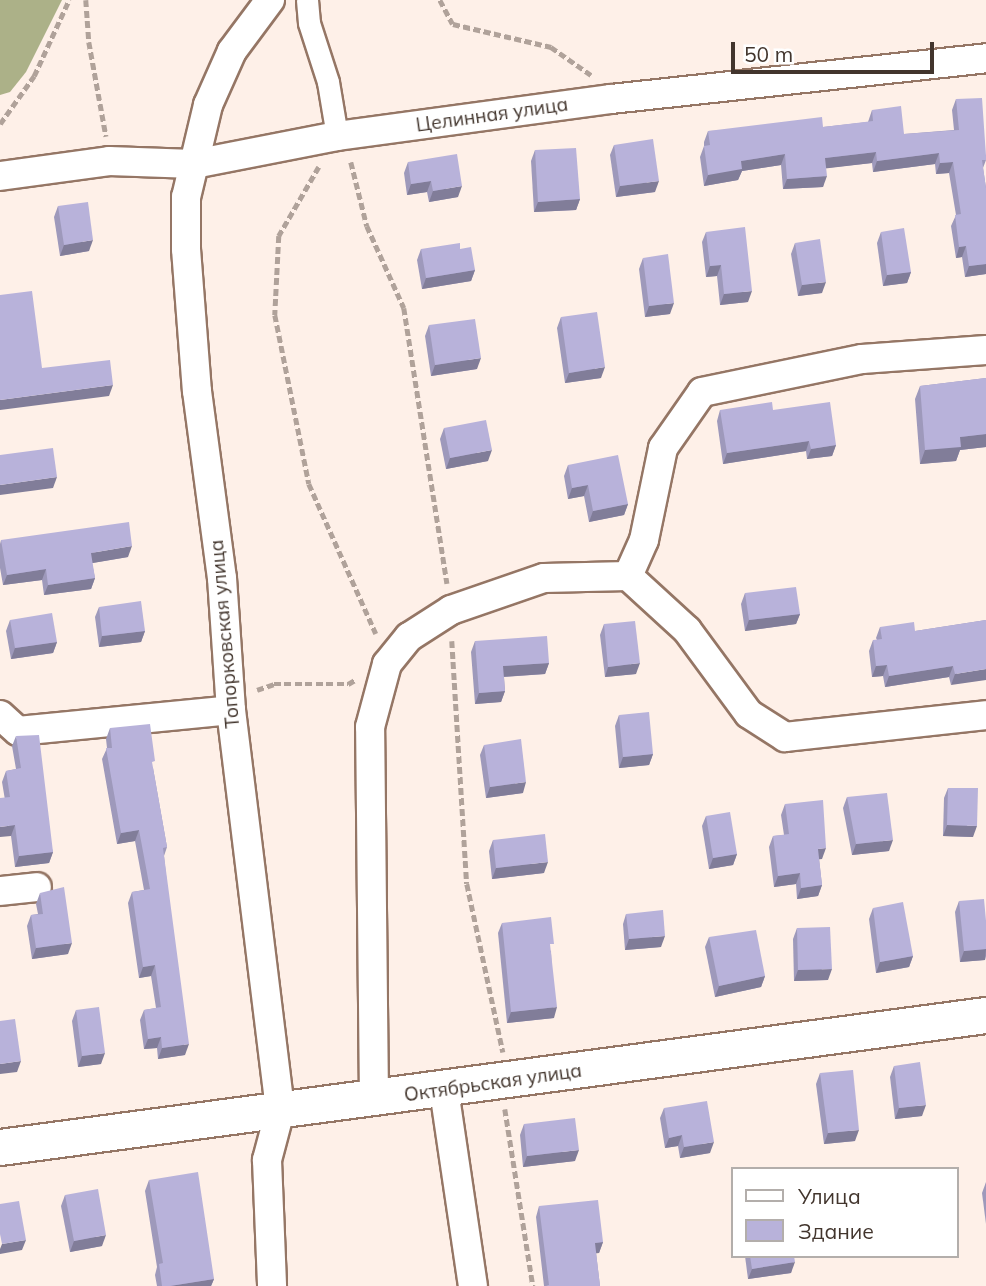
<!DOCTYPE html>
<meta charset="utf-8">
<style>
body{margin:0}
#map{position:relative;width:986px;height:1286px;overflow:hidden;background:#fef0e8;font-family:Mulish,sans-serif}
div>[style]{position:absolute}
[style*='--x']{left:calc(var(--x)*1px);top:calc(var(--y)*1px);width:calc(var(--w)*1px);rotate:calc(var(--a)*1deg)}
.forest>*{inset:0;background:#acb188}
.path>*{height:4.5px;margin-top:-2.25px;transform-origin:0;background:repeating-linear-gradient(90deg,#b0a29a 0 7px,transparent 0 10.5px)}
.roads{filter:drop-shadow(2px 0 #957665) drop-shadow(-2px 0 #957665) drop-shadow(0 2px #957665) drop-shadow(0 -2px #957665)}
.pedestrian>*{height:21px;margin:-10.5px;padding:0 10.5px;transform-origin:10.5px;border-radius:10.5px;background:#fff}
.minor>*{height:28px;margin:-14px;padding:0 14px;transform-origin:14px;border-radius:14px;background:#fff}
.tertiary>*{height:35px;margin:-17.5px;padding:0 17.5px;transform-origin:17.5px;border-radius:17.5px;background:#fff}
.wall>*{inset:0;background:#9e99bb}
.shaded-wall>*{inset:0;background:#817d99}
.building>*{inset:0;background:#b8b2da}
span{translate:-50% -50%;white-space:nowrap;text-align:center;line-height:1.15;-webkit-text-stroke:5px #fff;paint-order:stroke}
.street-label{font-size:19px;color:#42352d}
.legend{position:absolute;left:731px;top:1167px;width:228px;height:91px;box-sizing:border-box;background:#fff;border:2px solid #b3aeab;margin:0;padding:9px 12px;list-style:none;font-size:21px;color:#42352d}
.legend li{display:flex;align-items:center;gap:14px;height:35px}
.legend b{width:35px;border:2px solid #b3aeab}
.scale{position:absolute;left:731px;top:42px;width:203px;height:32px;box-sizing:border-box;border:4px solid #42352d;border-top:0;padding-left:9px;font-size:21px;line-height:24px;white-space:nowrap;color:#42352d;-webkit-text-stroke:5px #fff;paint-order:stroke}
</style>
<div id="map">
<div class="forest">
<div style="clip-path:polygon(0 0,62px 0,26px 72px,10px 92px,0 95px)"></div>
</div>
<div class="path">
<div style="--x:86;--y:0;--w:42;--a:85.9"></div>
<div style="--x:89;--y:42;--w:96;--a:79.7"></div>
<div style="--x:440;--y:0;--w:27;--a:62"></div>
<div style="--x:453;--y:24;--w:101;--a:13.2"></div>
<div style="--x:551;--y:47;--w:49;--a:35"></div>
<div style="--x:0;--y:124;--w:59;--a:-54.7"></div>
<div style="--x:34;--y:76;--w:84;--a:-65.3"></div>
<div style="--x:351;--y:162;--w:66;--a:76"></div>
<div style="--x:367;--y:226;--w:90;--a:65.7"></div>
<div style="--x:404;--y:308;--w:279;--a:81.1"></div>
<div style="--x:319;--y:167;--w:80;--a:120.1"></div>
<div style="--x:279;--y:236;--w:79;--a:92.9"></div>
<div style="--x:275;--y:315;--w:172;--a:78.6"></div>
<div style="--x:309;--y:484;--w:164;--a:65.9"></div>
<div style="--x:452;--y:641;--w:243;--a:86.5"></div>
<div style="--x:467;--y:884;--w:172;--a:77.9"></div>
<div style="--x:257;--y:690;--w:18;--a:-19"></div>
<div style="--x:274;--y:684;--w:74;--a:0"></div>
<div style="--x:348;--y:684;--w:8;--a:-30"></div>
<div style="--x:505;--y:1109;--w:179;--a:81"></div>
</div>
<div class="roads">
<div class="pedestrian">
<div style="--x:307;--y:0;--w:23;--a:85"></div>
<div style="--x:309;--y:23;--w:62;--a:72.1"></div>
<div style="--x:328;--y:82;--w:55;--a:80.5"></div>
</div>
<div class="minor">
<div style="--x:270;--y:0;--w:64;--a:126.7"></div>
<div style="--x:232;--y:51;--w:59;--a:114"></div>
<div style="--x:208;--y:105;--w:95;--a:103.4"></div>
<div style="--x:186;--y:197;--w:52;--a:90"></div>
<div style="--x:186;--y:249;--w:142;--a:85.6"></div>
<div style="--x:197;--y:391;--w:189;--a:82.4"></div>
<div style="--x:222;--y:578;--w:132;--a:86.1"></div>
<div style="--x:231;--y:710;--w:404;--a:83"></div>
<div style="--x:280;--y:1111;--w:51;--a:104.9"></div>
<div style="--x:267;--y:1160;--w:126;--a:87.7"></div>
<div style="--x:0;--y:176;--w:110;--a:-7.8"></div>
<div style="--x:109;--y:161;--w:85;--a:2"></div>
<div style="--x:194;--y:164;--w:146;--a:-11.1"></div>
<div style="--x:337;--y:136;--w:276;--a:-7.7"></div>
<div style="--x:611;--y:99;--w:377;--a:-6.2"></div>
<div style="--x:628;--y:576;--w:39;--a:-66"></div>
<div style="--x:644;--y:540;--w:94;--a:-78.3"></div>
<div style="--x:663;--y:448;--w:68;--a:-55.1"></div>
<div style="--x:702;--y:392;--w:163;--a:-11.7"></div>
<div style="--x:862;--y:359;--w:124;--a:-4.2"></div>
<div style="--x:0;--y:715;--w:24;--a:42"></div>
<div style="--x:18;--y:731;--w:214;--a:-5.6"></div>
<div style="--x:0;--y:891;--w:37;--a:-6"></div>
<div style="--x:444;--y:1090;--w:198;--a:81.6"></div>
<div style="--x:374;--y:1099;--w:372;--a:-90.6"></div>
<div style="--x:370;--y:727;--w:65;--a:-74.9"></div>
<div style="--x:387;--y:664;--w:35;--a:-51"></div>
<div style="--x:409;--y:637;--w:50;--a:-32.7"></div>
<div style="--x:451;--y:610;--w:98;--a:-19"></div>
<div style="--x:544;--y:578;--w:84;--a:-1.4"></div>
<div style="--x:628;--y:576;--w:80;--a:42.5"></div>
<div style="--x:687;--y:630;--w:104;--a:53.6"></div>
<div style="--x:749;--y:714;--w:43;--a:32.6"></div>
<div style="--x:785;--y:737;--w:202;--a:-6.2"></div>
</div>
<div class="tertiary">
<div style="--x:0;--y:1147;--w:995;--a:-7.63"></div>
</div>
</div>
<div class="wall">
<div style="clip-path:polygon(956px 99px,986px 156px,986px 160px,983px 168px,986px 188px,986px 274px,965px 277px,962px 257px,956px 258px,951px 226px,956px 215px,949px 173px,936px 174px,935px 164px,873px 172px,872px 163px,826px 168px,823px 187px,783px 189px,781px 165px,742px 171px,738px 180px,704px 186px,700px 157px,704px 146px,704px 142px,708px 131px,823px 127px,868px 122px,872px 110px,904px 134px,954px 130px,952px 110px)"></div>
<div style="clip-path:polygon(614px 145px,655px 192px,616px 197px,610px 155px)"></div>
<div style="clip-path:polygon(535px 150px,580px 199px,576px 210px,534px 212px,531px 161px)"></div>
<div style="clip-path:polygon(408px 162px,458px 197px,429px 202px,427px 192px,407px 195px,404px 173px)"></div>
<div style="clip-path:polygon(58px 206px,89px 251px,60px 256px,54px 217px)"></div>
<div style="clip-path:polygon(706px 232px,748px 302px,720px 305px,717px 276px,706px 277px,702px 242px)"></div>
<div style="clip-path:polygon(881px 232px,911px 272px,907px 283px,883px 286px,877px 243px)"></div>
<div style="clip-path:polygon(795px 243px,822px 293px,798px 296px,791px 254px)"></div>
<div style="clip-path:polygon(421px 249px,460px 249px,475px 270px,471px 281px,422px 289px,417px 260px)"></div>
<div style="clip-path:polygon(643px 258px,670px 314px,645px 317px,639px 269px)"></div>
<div style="clip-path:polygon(561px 317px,601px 378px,565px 383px,557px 328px)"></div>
<div style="clip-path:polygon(429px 325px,477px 369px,431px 376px,425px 336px)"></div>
<div style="clip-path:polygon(986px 378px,986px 447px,960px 450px,956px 461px,920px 464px,915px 399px,920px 386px)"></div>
<div style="clip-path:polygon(720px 410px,773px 410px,836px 445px,832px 456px,807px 459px,806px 451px,723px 464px,717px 421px)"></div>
<div style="clip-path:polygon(444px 428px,488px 461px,446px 469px,440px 439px)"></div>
<div style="clip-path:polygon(568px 465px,628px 504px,624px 515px,589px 522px,584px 496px,568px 499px,564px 476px)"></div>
<div style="clip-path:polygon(1px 540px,128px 557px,92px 563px,95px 578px,91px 589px,44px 595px,42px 580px,3px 585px,0 568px,0 544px)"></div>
<div style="clip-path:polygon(745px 593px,800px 614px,796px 624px,745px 631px,741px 604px)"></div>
<div style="clip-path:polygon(99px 607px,145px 631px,141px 642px,99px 647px,95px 617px)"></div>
<div style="clip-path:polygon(10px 620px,57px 642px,53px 653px,11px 659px,6px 631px)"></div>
<div style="clip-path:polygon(986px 620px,951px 685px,949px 677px,885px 687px,883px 676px,872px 677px,869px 651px,873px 640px,877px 640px,876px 638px,880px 627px,915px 631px)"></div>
<div style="clip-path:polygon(604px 624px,636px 674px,605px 677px,600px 635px)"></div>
<div style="clip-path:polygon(475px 641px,549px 663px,545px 674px,504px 677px,505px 691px,501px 702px,475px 704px,471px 652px)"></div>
<div style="clip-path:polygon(619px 715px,653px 754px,649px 765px,619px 768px,615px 726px)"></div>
<div style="clip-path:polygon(110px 728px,153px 768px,167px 847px,164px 856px,185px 1055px,158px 1059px,157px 1048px,144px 1049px,140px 1020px,144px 1010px,156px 1008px,151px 976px,139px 978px,128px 903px,132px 892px,144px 890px,135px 841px,117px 844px,102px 759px,107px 748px,106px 739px)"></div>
<div style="clip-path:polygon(16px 736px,53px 852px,49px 863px,15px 867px,11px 836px,2px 782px,6px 771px,16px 769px,12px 746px)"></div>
<div style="clip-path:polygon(484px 745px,523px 793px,486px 798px,480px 755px)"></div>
<div style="clip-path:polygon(948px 788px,973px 837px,943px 836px,944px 798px)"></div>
<div style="clip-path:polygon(847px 797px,889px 851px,852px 855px,843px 808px)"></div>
<div style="clip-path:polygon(785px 804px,822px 859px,819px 859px,822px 885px,818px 896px,797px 899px,796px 884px,774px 887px,769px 847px,773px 836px,784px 835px,781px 815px)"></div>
<div style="clip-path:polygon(706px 816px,737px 854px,733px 865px,709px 869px,702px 826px)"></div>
<div style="clip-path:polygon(493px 840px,544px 873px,492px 879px,489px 851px)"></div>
<div style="clip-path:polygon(40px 893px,68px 954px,32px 959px,27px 926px,31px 915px,38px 914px,36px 904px)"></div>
<div style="clip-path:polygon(959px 901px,986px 921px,986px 956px,985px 960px,960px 962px,955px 912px)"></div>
<div style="clip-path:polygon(873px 908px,913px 956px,909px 967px,876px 973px,869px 919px)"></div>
<div style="clip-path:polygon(626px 914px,661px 947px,625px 950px,623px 924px)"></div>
<div style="clip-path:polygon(502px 923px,551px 951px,554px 1018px,507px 1023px,498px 933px)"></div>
<div style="clip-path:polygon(797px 928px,828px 980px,794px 981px,793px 939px)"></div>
<div style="clip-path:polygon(709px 937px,765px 976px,761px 987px,715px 997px,705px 947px)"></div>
<div style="clip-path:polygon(76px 1010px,101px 1064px,78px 1067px,72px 1021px)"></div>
<div style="clip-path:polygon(894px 1066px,922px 1116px,895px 1119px,890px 1077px)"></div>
<div style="clip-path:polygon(820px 1073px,855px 1141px,824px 1144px,816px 1084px)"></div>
<div style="clip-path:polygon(664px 1108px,710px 1153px,680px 1158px,678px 1146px,665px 1148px,660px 1118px)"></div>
<div style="clip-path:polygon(524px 1124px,575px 1161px,523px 1167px,520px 1135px)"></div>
<div style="clip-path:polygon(149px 1180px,214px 1279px,211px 1286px,157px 1286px,155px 1275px,157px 1267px,145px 1191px)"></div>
<div style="clip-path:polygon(986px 1182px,986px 1224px,982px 1193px)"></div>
<div style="clip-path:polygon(65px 1195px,102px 1246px,70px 1252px,61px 1206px)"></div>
<div style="clip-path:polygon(539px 1206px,603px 1242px,599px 1253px,596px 1253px,600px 1286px,544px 1286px,536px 1217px)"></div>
<div style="clip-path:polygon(745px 1256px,794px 1256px,791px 1273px,748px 1279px)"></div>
</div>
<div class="shaded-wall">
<div style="clip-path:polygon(876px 152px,872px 163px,821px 169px,825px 158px)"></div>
<div style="clip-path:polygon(939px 153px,935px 164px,873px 172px,877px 161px)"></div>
<div style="clip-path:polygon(785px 154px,781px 165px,742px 171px,738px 180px,704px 186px,708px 175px,741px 161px)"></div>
<div style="clip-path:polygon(953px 162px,949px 173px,936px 174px,940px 163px)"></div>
<div style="clip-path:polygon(827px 176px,823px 187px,783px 189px,787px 179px)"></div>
<div style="clip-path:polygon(431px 181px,427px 192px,407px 195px,411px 184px)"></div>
<div style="clip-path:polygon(659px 181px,655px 192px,616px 197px,620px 186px)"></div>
<div style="clip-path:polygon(462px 186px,458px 197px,429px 202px,433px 191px)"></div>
<div style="clip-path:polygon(580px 199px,576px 210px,534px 212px,538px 202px)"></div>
<div style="clip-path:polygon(93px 240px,89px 251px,60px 256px,64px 245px)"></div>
<div style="clip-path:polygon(966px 246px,962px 257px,956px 258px,959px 247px)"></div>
<div style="clip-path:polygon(986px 264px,986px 274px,965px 277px,969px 266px)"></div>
<div style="clip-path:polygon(721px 265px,717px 276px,706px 277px,710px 266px)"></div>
<div style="clip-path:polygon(475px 270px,471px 281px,422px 289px,426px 278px)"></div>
<div style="clip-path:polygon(911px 272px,907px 283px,883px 286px,887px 275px)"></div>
<div style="clip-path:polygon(826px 282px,822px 293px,798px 296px,802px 285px)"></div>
<div style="clip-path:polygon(752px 291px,748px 302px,720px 305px,724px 294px)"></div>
<div style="clip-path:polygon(674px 303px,670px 314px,645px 317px,649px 306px)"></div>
<div style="clip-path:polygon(481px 358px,477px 369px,431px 376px,435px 365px)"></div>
<div style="clip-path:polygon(605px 367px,601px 378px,565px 383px,569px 373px)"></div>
<div style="clip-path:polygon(113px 385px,109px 396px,0 410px,0 400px)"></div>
<div style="clip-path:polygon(986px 434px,986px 447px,960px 450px,956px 461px,920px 464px,925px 450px,960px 437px)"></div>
<div style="clip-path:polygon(809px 441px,806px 451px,723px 464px,727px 453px)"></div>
<div style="clip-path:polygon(836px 445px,832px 456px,807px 459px,811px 449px)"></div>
<div style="clip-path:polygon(492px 450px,488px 461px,446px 469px,450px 458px)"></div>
<div style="clip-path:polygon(57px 477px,53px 488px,0 495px,0 485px)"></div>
<div style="clip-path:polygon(588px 485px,584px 496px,568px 499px,572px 488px)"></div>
<div style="clip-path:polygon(628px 504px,624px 515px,589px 522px,593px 511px)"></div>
<div style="clip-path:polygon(132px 546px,128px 557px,87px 564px,91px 553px)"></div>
<div style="clip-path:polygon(46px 569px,42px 580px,3px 585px,7px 575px)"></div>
<div style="clip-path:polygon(95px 578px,91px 589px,44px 595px,48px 585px)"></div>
<div style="clip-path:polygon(800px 614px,796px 624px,745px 631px,749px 620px)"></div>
<div style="clip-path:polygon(145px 631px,141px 642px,99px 647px,102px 636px)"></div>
<div style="clip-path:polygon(57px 642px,53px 653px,11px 659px,15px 648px)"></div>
<div style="clip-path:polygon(549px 663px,545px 674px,500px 677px,503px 666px)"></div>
<div style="clip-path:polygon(640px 663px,636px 674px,605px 677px,608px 667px)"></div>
<div style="clip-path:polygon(887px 665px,883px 676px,872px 677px,876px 666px)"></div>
<div style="clip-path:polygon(953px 666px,949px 677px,885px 687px,889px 676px)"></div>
<div style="clip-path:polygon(986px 669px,986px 680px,951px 685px,955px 674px)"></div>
<div style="clip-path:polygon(505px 691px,501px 702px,475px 704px,479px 693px)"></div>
<div style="clip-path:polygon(653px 754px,649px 765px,619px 768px,623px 757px)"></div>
<div style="clip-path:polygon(526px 782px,523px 793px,486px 798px,490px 787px)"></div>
<div style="clip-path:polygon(15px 825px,11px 836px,0 837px,0 827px)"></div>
<div style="clip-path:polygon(947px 825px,977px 826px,973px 837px,943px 836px)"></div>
<div style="clip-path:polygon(139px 830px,135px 841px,117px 844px,121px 833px)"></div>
<div style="clip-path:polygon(893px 840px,889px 851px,852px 855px,856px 844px)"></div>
<div style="clip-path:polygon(826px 848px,822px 859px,814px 860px,818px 849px)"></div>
<div style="clip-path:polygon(53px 852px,49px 863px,15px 867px,19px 856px)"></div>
<div style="clip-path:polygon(737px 854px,733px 865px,709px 869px,713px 858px)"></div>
<div style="clip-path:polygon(548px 862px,544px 873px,492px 879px,496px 868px)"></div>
<div style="clip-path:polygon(800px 873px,796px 884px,774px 887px,778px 876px)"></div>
<div style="clip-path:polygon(822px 885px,818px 896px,797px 899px,801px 888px)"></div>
<div style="clip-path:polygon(665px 936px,661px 947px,625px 950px,629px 939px)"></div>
<div style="clip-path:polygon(72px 943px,68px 954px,32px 959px,36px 948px)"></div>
<div style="clip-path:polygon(986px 949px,985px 960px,960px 962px,964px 951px)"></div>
<div style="clip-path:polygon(913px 956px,909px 967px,876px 973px,880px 962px)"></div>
<div style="clip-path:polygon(155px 965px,151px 976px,139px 978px,143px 967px)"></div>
<div style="clip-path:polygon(832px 969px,828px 980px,794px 981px,798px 970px)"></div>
<div style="clip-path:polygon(765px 976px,761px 987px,715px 997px,719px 986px)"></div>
<div style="clip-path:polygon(557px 1007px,554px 1018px,507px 1023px,511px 1012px)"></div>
<div style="clip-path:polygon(161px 1037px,157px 1048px,144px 1049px,148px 1039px)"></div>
<div style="clip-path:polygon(189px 1044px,185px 1055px,158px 1059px,162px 1048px)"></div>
<div style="clip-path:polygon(105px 1053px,101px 1064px,78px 1067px,82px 1056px)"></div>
<div style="clip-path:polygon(21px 1061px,17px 1072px,0 1074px,0 1064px)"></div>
<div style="clip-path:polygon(926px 1105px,922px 1116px,895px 1119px,899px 1108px)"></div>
<div style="clip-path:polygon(859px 1130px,855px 1141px,824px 1144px,828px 1133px)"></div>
<div style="clip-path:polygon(682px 1135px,678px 1146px,665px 1148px,669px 1138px)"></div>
<div style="clip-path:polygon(714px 1142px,710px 1153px,680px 1158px,684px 1147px)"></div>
<div style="clip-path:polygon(579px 1150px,575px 1161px,523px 1167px,527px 1156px)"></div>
<div style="clip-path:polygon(106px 1235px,102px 1246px,70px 1252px,74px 1241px)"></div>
<div style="clip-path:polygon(26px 1240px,22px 1250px,0 1254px,0 1249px,2px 1244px)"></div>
<div style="clip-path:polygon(603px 1242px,599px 1253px,591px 1254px,595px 1243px)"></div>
<div style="clip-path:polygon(795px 1262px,791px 1273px,748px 1279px,752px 1269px)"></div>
<div style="clip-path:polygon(214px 1279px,211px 1286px,170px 1286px)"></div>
</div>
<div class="building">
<div style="clip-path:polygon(982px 98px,986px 156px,986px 160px,982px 160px,986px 188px,986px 264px,969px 266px,966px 246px,959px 247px,955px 215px,961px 214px,953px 162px,940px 163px,939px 153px,877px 161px,876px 152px,825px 158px,827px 176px,787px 179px,785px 154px,741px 161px,742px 169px,708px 175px,704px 146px,710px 145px,708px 131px,822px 117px,823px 127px,873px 121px,872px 110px,901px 106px,904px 134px,959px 130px,956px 99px)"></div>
<div style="clip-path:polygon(653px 139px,659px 181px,620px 186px,614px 145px)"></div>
<div style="clip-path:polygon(576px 148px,580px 199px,538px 202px,535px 150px)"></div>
<div style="clip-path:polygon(457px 154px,462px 186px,433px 191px,431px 181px,411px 184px,408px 162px)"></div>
<div style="clip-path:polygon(88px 202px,93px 240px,64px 245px,58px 206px)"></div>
<div style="clip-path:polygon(745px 227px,752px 291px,724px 294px,721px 265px,710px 266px,706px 232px)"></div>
<div style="clip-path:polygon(904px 228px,911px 272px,887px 275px,881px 232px)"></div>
<div style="clip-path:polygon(820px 239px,826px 282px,802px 285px,795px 243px)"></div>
<div style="clip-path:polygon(460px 243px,460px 249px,471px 247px,475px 270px,426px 278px,421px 249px)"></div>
<div style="clip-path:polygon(668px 254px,674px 303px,649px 306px,643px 258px)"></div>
<div style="clip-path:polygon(32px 291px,42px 368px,110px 360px,113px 385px,0 400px,0 295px)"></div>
<div style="clip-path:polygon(597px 312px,605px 367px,569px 373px,561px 317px)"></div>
<div style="clip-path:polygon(475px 319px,481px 358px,435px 365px,429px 325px)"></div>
<div style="clip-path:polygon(986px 378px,986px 434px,960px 437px,961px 447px,925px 450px,920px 386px)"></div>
<div style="clip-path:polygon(772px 402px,773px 410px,830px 402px,836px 445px,811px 449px,809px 441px,727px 453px,720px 410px)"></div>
<div style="clip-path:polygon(486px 420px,492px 450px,450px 458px,444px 428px)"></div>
<div style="clip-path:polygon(53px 448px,57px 477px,0 485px,0 455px)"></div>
<div style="clip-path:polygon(618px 455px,628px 504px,593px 511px,588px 485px,572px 488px,568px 465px)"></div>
<div style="clip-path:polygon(129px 522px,132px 546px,91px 553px,95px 578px,48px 585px,46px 569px,7px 575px,1px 540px)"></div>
<div style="clip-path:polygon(796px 587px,800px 614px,749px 620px,745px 593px)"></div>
<div style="clip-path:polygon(141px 601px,145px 631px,102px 636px,99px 607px)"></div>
<div style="clip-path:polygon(52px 613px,57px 642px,15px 648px,10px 620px)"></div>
<div style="clip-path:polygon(986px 620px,986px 669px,955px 674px,953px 666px,889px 676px,887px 665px,876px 666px,873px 640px,882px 639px,880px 627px,914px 622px,915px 631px)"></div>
<div style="clip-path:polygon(635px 621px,640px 663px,608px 667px,604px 624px)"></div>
<div style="clip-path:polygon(547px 636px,549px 663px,503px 666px,505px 691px,479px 693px,475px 641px)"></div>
<div style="clip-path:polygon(649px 712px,653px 754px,623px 757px,619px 715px)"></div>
<div style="clip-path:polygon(150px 724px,155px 761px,152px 762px,167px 847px,163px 848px,189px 1044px,162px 1048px,161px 1037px,148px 1039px,144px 1010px,161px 1007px,155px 965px,143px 967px,132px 892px,150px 889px,139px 830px,121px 833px,106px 748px,112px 748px,110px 728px)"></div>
<div style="clip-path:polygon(39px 735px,53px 852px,19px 856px,15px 825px,0 827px,0 798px,10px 797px,6px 771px,21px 768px,16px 736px)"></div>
<div style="clip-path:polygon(521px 739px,526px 782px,490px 787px,484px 745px)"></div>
<div style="clip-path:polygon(948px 788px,978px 788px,977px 826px,947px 825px)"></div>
<div style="clip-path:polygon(887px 793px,893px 840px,856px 844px,847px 797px)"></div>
<div style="clip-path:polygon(823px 800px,826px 848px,818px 849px,822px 885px,801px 888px,800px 873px,778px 876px,773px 836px,789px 834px,785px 804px)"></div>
<div style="clip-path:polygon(730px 812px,737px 854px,713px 858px,706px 816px)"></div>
<div style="clip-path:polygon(545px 834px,548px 862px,496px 868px,493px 840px)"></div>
<div style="clip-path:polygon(64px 887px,72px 943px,36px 948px,31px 915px,43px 914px,40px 893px)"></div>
<div style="clip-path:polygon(984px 899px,986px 921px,986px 949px,964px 951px,959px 901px)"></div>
<div style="clip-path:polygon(903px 902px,913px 956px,880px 962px,873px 908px)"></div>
<div style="clip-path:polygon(663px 910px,665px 936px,629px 939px,626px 914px)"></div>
<div style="clip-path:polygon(551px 917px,554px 944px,550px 944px,557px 1007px,511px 1012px,502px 923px)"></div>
<div style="clip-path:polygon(830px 927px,832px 969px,798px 970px,797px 928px)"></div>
<div style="clip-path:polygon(756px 930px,765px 976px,719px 986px,709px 937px)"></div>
<div style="clip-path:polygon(99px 1007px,105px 1053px,82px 1056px,76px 1010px)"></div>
<div style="clip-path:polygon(15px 1019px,21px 1061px,0 1064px,0 1021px)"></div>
<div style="clip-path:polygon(920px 1062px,926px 1105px,899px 1108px,894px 1066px)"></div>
<div style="clip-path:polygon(853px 1070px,859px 1130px,828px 1133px,820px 1073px)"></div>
<div style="clip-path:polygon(707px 1101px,714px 1142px,684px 1147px,682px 1135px,669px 1138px,664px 1108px)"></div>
<div style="clip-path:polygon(575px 1118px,579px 1150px,527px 1156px,524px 1124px)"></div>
<div style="clip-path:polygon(198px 1172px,214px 1279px,170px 1286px,162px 1286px,159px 1264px,163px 1263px,149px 1180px)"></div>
<div style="clip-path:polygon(98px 1189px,106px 1235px,74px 1241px,65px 1195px)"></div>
<div style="clip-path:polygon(598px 1200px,603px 1242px,595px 1243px,600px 1286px,546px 1286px,549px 1285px,539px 1206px)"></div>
<div style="clip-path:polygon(19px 1201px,26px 1240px,2px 1244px,0 1234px,0 1204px)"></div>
<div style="clip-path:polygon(750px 1256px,794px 1256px,795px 1262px,752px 1269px)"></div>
</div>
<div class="street-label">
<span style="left:492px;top:115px;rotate:-8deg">Целинная улица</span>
<span style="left:225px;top:634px;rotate:-95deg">Топорковская улица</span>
<span style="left:493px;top:1083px;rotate:-8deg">Октябрьская улица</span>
</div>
<ul class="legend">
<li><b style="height:9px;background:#fff"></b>Улица</li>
<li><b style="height:19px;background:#b8b2da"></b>Здание</li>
</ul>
<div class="scale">50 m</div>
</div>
